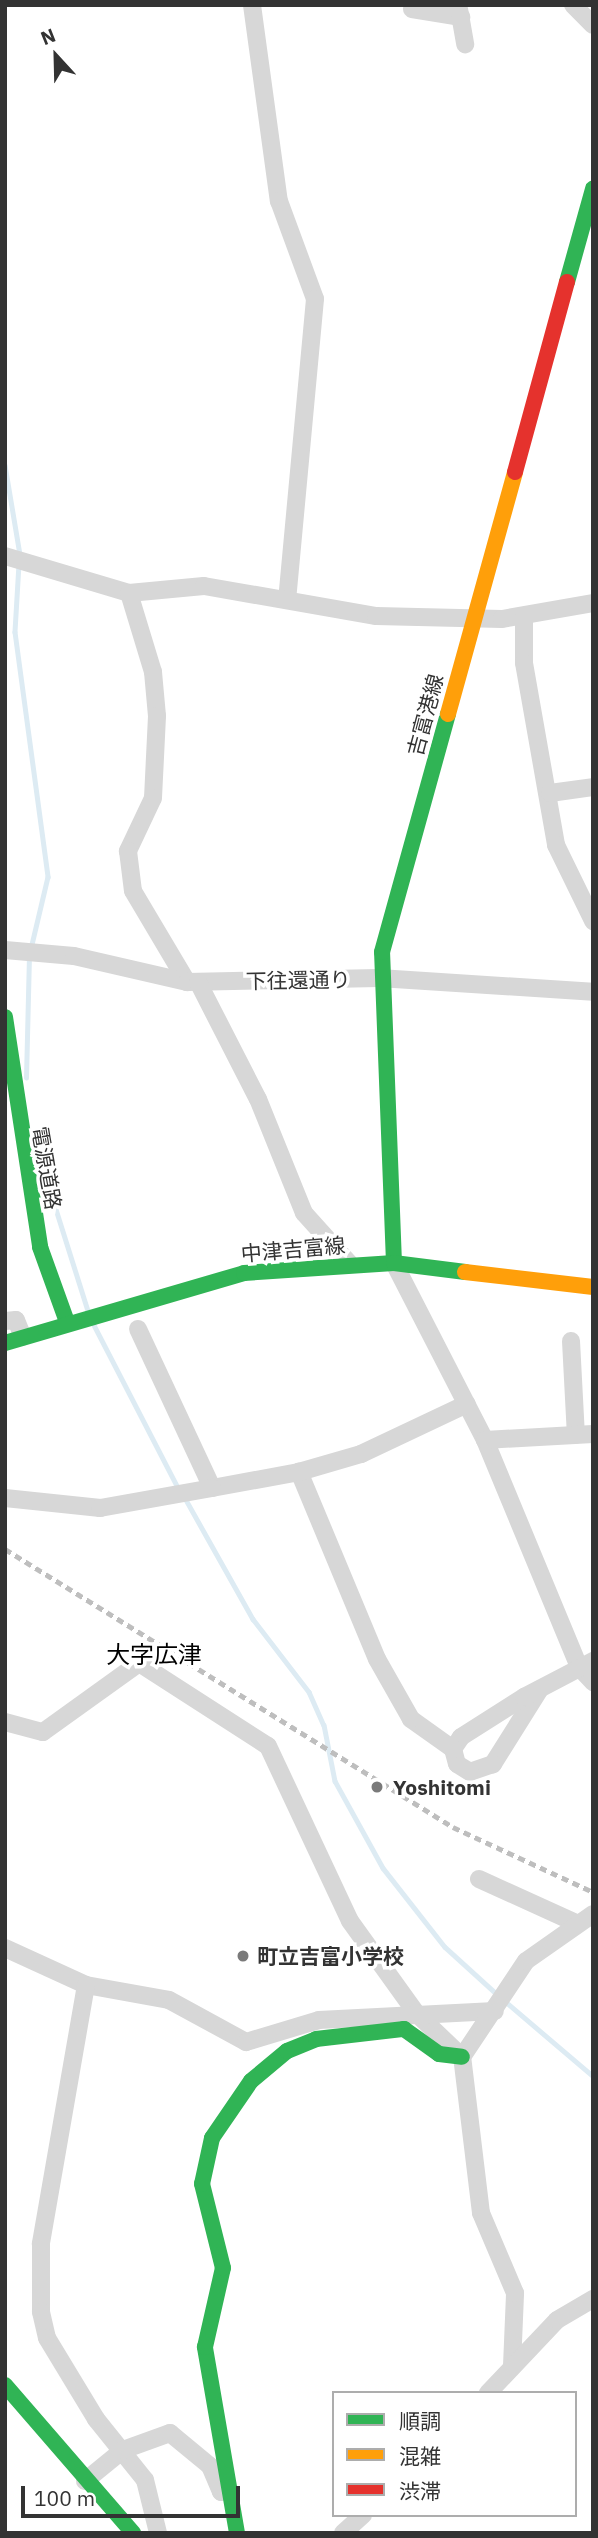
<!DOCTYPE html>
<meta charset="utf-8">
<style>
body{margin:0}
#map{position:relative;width:598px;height:2538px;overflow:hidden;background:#fff;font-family:"IBM Plex Sans","Noto Sans JP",sans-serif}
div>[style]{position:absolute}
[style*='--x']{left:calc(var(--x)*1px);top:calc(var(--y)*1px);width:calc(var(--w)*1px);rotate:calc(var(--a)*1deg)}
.stream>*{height:4.5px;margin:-2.25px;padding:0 2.25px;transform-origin:2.25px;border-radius:2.25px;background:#ddebf3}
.street>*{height:18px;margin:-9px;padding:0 9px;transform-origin:9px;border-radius:9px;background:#d7d7d7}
.fast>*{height:16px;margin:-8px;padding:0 8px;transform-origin:8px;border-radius:8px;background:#30b455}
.slow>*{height:16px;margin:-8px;padding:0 8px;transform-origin:8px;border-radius:8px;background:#ff9f0a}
.jam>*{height:16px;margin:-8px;padding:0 8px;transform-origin:8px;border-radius:8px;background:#e5322d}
.rail>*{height:4.5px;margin-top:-2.25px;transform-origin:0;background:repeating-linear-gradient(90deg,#bebebe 0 7px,transparent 0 12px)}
.dots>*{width:19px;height:19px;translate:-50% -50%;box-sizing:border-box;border:4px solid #fff;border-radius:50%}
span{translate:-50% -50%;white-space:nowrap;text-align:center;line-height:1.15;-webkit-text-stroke:7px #fff;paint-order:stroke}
.street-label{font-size:21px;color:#333}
.poi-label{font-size:21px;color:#333;font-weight:700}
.left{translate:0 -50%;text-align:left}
.quarter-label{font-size:24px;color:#000}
.frame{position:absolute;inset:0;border:7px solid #333;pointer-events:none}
.legend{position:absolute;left:332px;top:2391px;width:245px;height:126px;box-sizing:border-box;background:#fff;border:2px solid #adadad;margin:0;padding:9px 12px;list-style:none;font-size:21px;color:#333}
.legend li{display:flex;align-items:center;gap:14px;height:35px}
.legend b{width:35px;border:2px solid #adadad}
.north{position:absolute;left:21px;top:21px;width:70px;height:70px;-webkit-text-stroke:5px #fff;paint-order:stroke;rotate:338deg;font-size:19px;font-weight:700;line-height:28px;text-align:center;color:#333}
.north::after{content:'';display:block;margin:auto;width:24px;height:32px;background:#333;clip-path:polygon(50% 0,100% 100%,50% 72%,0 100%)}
.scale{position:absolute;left:21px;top:2486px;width:219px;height:32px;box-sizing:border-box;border:4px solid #333;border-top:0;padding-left:9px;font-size:21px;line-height:24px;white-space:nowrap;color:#333;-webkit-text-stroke:5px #fff;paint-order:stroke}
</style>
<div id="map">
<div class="stream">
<div style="--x:5;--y:465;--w:91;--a:80.5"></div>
<div style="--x:19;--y:564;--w:68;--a:93.4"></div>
<div style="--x:15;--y:632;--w:247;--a:82.3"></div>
<div style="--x:48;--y:877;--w:74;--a:103.3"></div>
<div style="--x:26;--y:1078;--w:120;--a:-88.6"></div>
<div style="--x:37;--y:1149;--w:170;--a:72.5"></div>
<div style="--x:94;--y:1325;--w:183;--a:62.7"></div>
<div style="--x:185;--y:1498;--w:139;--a:60.7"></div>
<div style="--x:253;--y:1619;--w:92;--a:52.5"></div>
<div style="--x:309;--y:1692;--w:36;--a:66"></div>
<div style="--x:324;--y:1725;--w:57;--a:78.9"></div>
<div style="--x:335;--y:1781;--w:99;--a:61.1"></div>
<div style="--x:383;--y:1868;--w:100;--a:51.9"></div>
<div style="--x:445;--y:1947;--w:73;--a:42.2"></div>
<div style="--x:506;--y:2002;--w:114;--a:40.4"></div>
</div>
<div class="street">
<div style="--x:252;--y:5;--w:198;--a:82.2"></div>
<div style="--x:279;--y:201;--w:104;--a:69.8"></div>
<div style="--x:315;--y:299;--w:301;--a:95.3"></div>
<div style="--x:573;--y:5;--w:28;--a:45"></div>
<div style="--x:412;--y:9;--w:50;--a:9.3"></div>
<div style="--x:459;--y:9;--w:36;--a:80"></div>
<div style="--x:5;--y:556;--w:129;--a:16.6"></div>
<div style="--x:129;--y:593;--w:75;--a:-5.3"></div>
<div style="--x:204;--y:586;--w:175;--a:9.9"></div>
<div style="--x:376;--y:616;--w:126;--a:1.4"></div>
<div style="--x:502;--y:619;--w:92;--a:-10"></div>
<div style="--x:129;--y:593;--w:83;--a:73.1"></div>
<div style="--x:153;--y:672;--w:44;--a:84.8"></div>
<div style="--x:157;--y:716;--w:82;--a:92.8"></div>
<div style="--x:153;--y:798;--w:59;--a:115.3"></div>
<div style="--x:128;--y:851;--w:40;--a:82.9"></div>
<div style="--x:133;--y:891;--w:106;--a:59.3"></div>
<div style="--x:524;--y:617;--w:46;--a:90"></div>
<div style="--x:524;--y:663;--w:185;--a:80"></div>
<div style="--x:556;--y:845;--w:85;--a:64"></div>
<div style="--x:550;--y:793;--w:43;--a:-7.9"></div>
<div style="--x:5;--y:950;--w:69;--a:5"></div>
<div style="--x:74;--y:956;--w:116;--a:13"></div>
<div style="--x:187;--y:982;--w:192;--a:-1.2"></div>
<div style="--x:379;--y:978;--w:214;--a:3.7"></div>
<div style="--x:198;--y:982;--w:131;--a:62.9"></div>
<div style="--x:258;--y:1099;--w:123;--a:68"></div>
<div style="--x:304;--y:1213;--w:69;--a:48"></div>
<div style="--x:394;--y:1263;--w:199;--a:62.8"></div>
<div style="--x:485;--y:1440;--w:246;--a:67.5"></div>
<div style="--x:579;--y:1667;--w:21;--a:47"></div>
<div style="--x:5;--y:1321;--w:11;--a:-5"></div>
<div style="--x:16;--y:1320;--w:18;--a:68"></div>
<div style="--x:138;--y:1329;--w:175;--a:65"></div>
<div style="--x:212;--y:1488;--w:88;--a:-10.4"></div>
<div style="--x:571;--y:1341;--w:94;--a:87"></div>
<div style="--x:485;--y:1440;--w:108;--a:-3.2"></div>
<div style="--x:5;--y:1498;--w:96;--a:6"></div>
<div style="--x:100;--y:1508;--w:114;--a:-10.1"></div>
<div style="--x:540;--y:1689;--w:89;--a:122.1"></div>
<div style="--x:493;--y:1764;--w:24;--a:161"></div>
<div style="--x:470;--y:1772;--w:15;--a:-148"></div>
<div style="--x:457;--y:1764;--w:16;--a:-105"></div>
<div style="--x:453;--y:1749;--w:14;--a:-56"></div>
<div style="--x:461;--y:1737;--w:75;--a:-32.4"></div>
<div style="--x:524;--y:1697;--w:78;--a:-27.6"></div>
<div style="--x:5;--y:1722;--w:39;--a:15"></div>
<div style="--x:43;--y:1732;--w:118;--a:-35.7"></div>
<div style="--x:139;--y:1663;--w:153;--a:32.8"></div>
<div style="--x:268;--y:1746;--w:193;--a:64.9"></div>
<div style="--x:350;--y:1921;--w:113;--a:54.3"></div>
<div style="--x:416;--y:2013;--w:64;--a:43.7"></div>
<div style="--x:453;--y:1749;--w:52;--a:-144.5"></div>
<div style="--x:411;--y:1719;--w:69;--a:-119.5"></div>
<div style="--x:377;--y:1659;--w:203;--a:-112.6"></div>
<div style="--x:299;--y:1472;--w:65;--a:-16.2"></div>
<div style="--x:361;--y:1454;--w:117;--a:-25.3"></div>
<div style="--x:479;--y:1879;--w:107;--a:24.4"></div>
<div style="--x:5;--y:1948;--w:89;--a:24.6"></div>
<div style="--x:86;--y:1985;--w:84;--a:10.2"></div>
<div style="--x:169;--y:2000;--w:88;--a:28.6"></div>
<div style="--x:246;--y:2042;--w:76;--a:-16.8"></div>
<div style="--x:319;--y:2020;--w:176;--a:-2.9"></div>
<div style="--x:86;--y:1985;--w:263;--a:99.9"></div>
<div style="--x:41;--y:2244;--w:68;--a:90"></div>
<div style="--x:41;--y:2312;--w:27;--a:77"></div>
<div style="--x:47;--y:2338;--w:95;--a:58.8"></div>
<div style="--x:96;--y:2419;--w:78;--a:51.2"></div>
<div style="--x:145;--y:2480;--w:55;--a:76.2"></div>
<div style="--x:512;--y:2366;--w:73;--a:-87.6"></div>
<div style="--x:515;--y:2293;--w:87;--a:-113"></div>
<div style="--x:481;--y:2213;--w:157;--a:-96.9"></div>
<div style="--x:462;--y:2057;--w:115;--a:-56.3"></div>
<div style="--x:526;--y:1961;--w:82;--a:-35"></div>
<div style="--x:488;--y:2393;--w:100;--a:-46.6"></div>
<div style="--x:557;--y:2320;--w:42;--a:-30.3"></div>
<div style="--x:85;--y:2481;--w:49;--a:-39.2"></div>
<div style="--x:123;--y:2450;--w:50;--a:-19.9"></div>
<div style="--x:170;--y:2433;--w:52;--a:39.5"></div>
<div style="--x:210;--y:2466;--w:28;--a:67"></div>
<div style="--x:221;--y:2492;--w:8;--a:-14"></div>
<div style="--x:343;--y:2533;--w:27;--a:-42"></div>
</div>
<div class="fast">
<div style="--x:567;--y:282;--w:97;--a:-74.4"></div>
<div style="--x:5;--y:1017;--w:233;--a:81.3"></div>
<div style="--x:40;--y:1247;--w:80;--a:70.2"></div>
<div style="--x:394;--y:1263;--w:311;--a:-92.2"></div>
<div style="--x:382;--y:952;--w:247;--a:-74.5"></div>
<div style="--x:5;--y:1343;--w:249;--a:-16.3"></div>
<div style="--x:244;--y:1273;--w:150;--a:-3.8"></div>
<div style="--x:394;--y:1263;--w:72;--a:7.2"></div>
<div style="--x:5;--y:2385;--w:196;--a:49.1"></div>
<div style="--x:237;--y:2533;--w:189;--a:-99.8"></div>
<div style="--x:205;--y:2347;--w:81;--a:-77.2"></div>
<div style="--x:223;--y:2268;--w:87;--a:-104"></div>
<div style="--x:202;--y:2184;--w:47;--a:-77.7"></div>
<div style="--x:212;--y:2138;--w:69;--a:-55.6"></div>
<div style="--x:251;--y:2081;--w:47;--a:-39.8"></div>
<div style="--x:287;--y:2051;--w:31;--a:-22"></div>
<div style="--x:316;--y:2039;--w:89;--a:-6.5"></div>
<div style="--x:404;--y:2029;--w:43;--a:35.5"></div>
<div style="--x:439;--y:2054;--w:23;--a:7"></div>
</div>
<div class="slow">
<div style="--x:448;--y:714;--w:251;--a:-74.5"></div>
<div style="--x:465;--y:1272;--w:129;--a:6.7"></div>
</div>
<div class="jam">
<div style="--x:515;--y:472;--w:197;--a:-74.7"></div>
</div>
<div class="rail">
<div style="--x:5;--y:1549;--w:527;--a:31.82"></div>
<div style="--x:453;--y:1827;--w:154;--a:24.9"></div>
</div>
<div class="dots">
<div style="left:377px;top:1787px;background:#7a7a7a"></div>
<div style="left:243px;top:1956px;background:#7a7a7a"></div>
</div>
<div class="street-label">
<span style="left:425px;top:715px;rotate:-75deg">吉富港線</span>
<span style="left:298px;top:980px;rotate:-1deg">下往還通り</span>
<span style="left:47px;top:1168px;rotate:80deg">電源道路</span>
<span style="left:293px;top:1249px;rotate:-5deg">中津吉富線</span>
</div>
<div class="poi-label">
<span class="left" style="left:393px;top:1787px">Yoshitomi</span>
<span class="left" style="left:257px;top:1956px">町立吉富小学校</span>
</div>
<div class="quarter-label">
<span style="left:154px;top:1655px">大字広津</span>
</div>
<div class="frame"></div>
<ul class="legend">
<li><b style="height:9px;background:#30b455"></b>順調</li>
<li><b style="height:9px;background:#ff9f0a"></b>混雑</li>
<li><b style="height:9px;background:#e5322d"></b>渋滞</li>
</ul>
<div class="north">N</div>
<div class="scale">100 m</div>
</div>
